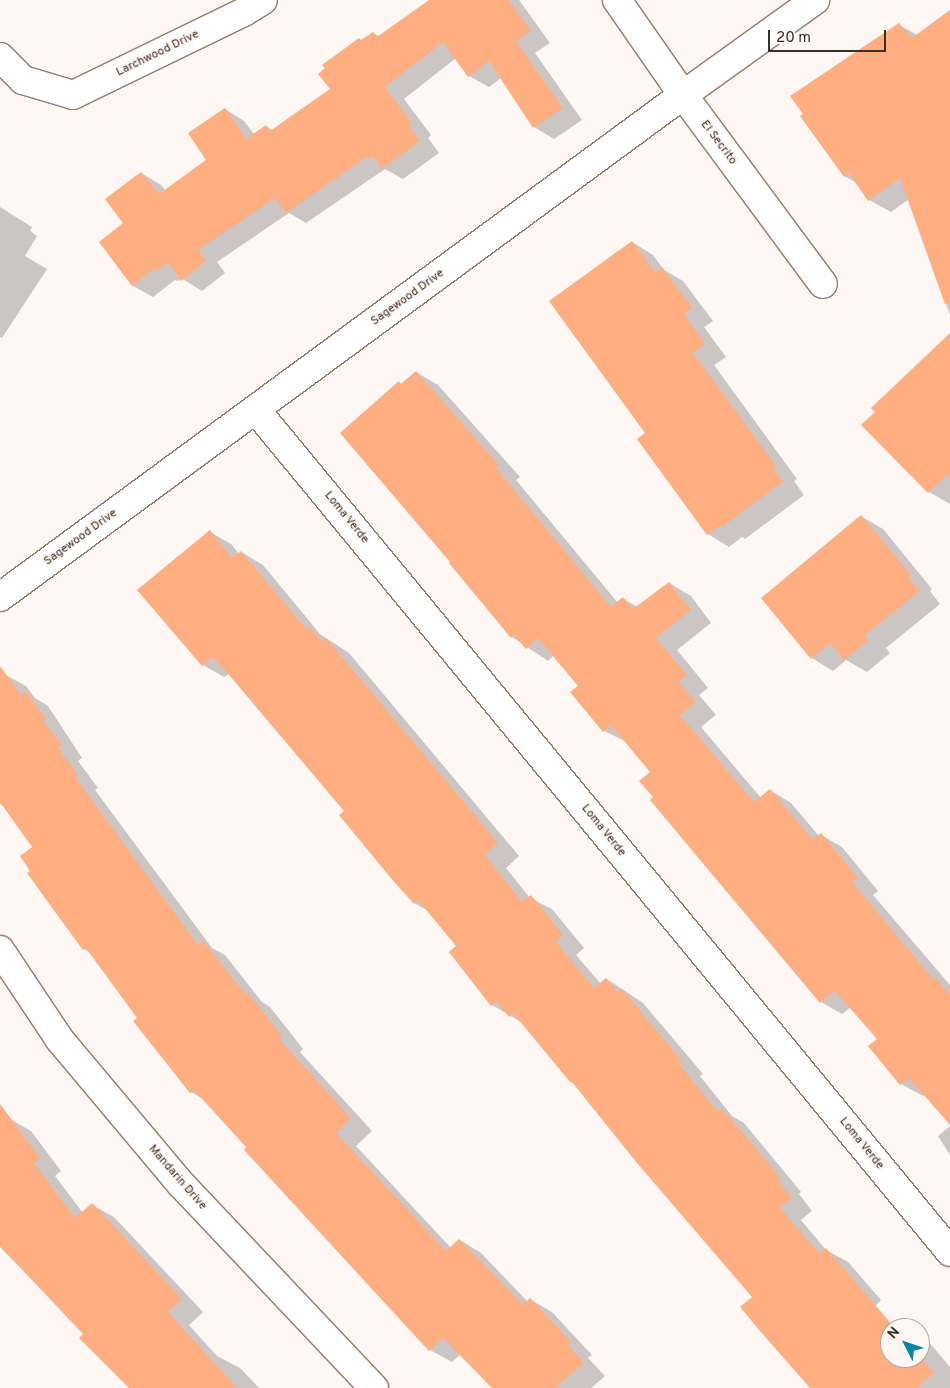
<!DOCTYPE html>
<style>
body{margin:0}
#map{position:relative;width:950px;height:1388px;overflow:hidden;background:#fef7f4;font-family:Overpass,sans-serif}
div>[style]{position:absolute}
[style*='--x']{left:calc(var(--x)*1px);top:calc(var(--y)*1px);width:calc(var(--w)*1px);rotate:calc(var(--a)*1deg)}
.shadow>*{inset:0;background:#0003}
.building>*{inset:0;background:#ffae81}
.roads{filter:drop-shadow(1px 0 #967a6b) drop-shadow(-1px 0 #967a6b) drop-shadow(0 1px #967a6b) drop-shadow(0 -1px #967a6b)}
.street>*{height:28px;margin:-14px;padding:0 14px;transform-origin:14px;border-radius:14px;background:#fff}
.secondary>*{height:28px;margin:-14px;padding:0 14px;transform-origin:14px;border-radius:14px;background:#fff}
span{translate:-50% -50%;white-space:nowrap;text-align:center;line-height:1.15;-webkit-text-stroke:4.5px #fef7f4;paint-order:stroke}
.street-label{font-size:12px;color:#3a2e28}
.north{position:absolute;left:880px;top:1318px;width:50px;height:50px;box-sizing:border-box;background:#fef7f4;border:1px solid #b0a7a2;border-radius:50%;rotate:311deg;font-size:14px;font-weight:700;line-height:20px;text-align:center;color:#3a2e28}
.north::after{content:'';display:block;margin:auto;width:18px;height:22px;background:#0884a8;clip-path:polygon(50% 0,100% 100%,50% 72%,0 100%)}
.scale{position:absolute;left:768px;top:30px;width:118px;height:22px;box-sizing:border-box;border:2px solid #3a2e28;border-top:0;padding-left:6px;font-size:15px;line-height:18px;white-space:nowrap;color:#3a2e28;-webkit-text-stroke:4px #fef7f4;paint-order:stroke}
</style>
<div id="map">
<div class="shadow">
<div style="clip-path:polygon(431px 0,519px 0,550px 43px,535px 53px,582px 120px,554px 139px,534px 127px,501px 78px,489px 87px,469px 76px,456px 58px,404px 99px,431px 135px,428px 138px,439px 153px,403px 179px,385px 169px,306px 223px,289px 213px,217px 262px,225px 273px,202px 291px,181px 278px,178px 281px,175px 280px,153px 297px,133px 286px,100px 242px,125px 223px,141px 173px,161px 185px,166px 191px,208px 160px,225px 109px,244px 121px,254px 134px,266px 126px,274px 131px,331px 89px,363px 41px,373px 33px,380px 37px)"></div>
<div style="clip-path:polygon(899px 25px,921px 37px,950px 71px,950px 315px,909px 199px,891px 212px,869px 200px,857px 183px,844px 176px)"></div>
<div style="clip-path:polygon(0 207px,32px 227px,30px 231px,37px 236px,25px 256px,47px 269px,2px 338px,0 337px)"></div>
<div style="clip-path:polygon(632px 242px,653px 255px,664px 270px,683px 281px,713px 321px,704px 327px,726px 357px,714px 365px,797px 479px,794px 481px,804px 495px,745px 539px,742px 537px,729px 547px,708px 534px,646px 434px)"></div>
<div style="clip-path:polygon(950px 335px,950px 504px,929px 492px)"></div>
<div style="clip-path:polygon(416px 372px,438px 385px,520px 477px,516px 480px,618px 603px,623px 599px,638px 607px,669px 583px,691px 596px,711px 623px,677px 650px,708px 688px,699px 695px,716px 715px,701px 727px,761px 798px,770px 790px,791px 803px,819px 836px,821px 835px,842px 847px,878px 891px,873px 895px,950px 985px,950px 1123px,925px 1094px,923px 1096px,901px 1084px,878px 1039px,851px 1007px,842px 1014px,821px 1002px,655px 797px,652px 772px,627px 742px,604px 731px,580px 686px,554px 655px,548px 661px,512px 637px,399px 382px,403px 385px)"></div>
<div style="clip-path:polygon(862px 517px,883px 529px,932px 589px,930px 591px,940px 604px,886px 648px,890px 653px,867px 672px,846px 660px,833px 671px,812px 658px)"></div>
<div style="clip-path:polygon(210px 532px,231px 544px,239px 554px,241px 552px,263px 565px,320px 634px,349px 653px,519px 856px,506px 868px,530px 898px,552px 909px,584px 948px,576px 955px,601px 984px,607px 979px,643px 1003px,703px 1074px,700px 1076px,732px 1116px,744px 1123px,801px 1192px,799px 1194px,812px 1211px,801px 1220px,826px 1250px,848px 1262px,881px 1300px,874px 1307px,892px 1328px,890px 1328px,890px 1358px,920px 1358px,920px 1336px,928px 1341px,950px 1367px,950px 1388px,824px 1388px,754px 1297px,526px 1025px,492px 1005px,457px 946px,430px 912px,414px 903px,346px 811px,229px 674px,224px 677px,203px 665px)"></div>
<div style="clip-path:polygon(4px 674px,26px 686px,35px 698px,48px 706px,82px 758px,78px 761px,98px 788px,95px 790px,212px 948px,225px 955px,262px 1002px,270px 1007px,303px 1049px,300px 1052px,372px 1131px,356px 1146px,451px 1248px,460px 1240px,481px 1253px,528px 1302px,531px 1300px,552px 1312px,592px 1355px,588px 1358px,605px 1376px,591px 1388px,491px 1388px,492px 1387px,461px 1354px,452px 1362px,430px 1350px,246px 1150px,248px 1147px,205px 1100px,191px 1092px,92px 954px,84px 949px,32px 871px,34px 847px,5px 807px,0 804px,0 677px)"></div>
<div style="clip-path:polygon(0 1106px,10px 1119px,31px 1131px,61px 1171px,55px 1176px,83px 1213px,92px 1205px,114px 1217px,203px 1312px,189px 1325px,217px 1356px,240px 1368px,259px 1388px,131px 1388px,85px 1334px,0 1247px)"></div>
<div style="clip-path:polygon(950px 1126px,950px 1155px,938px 1136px)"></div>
</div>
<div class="building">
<div style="clip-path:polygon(429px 0,509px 0,531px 31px,516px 41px,563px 108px,533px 128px,489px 61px,468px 77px,443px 42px,385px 87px,412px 123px,409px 126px,420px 141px,382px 169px,373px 156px,369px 159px,367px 157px,286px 213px,275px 198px,198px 250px,206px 261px,181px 281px,168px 262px,157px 271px,155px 268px,132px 286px,99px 242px,123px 223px,105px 199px,141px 172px,159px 194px,206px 160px,188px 133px,225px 108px,246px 139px,266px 125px,270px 131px,330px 89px,318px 74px,325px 68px,322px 65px,359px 38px,361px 40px,373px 32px,377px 37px)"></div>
<div style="clip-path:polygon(950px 10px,950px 303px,945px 304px,900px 178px,868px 201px,849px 173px,844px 177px,800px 116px,803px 114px,790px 96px,899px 23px,912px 38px)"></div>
<div style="clip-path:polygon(632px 241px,655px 272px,662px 267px,692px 308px,684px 314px,705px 344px,693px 353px,776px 466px,773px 468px,783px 482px,722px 527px,721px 525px,707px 535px,637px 439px,645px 433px,549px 301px)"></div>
<div style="clip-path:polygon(950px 333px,950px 472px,928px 493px,861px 425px,875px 412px,871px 408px)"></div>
<div style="clip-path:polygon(416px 371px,499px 465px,496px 468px,611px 607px,623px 597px,633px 609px,669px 582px,691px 610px,656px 638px,687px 675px,678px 682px,696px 702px,680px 715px,754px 802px,770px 789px,813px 840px,821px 833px,858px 878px,852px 882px,933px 979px,935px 977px,950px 995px,950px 1125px,909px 1078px,900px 1085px,868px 1046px,877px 1039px,835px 991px,820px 1003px,650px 800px,653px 797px,639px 781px,650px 772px,611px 725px,603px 732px,570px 692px,578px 686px,538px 638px,526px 649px,514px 635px,511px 638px,449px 563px,450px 562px,340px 433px,399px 381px,401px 384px)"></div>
<div style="clip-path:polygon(861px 515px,912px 576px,909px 578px,920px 591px,865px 635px,869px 640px,844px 660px,830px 643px,811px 659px,761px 598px)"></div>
<div style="clip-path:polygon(210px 530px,232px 558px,241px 551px,306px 629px,309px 626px,323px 642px,327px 639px,498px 843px,485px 855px,522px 902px,531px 895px,563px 935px,556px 942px,594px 988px,606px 978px,618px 992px,622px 989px,682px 1061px,679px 1064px,718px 1112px,722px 1109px,761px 1154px,781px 1179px,778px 1181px,792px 1198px,780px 1208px,819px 1253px,826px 1248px,895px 1328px,890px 1328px,890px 1358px,920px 1357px,934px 1373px,916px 1388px,810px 1388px,761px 1332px,740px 1307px,752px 1297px,637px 1163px,572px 1082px,571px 1083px,513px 1013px,509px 1017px,496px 1001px,491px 1006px,449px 952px,456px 946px,418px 900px,414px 904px,390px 877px,339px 815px,344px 811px,230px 676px,213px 657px,202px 666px,137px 590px)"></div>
<div style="clip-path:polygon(0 666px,21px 695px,26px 692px,46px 719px,43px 721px,62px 745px,58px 748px,78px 775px,75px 777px,198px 945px,203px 941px,246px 995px,248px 993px,282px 1036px,279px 1039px,351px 1118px,336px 1133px,446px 1251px,459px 1239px,523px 1305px,530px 1298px,571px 1342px,568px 1345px,584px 1363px,555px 1388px,492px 1388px,443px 1338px,429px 1351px,244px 1150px,246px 1147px,194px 1090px,190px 1093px,133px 1021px,137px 1018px,86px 948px,83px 950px,61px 920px,27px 873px,30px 871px,20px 856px,32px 847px,0 802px)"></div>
<div style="clip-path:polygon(0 1104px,40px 1158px,34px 1163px,75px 1218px,92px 1203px,182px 1299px,168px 1312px,237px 1388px,129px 1388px,79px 1338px,83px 1334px,0 1246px)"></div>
</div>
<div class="roads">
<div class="street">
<div style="--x:617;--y:0;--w:116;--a:55.2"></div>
<div style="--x:683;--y:95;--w:235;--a:53.5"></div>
<div style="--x:0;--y:57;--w:33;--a:45"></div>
<div style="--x:23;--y:80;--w:52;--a:16.7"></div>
<div style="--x:73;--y:95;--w:190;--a:-25.9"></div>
<div style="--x:244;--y:12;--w:22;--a:-32"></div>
<div style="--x:683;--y:95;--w:163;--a:-35.7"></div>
<div style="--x:256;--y:410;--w:1091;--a:50.5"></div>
<div style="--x:0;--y:950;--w:108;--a:56.3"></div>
<div style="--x:60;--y:1040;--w:188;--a:50"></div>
<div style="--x:181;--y:1184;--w:281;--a:46.6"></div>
</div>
<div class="secondary">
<div style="--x:0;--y:597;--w:848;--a:-36.32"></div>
</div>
</div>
<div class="street-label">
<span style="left:158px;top:54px;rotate:-26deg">Larchwood Drive</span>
<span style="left:718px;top:143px;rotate:53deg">El Secrito</span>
<span style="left:408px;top:298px;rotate:-36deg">Sagewood Drive</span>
<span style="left:346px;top:518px;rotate:51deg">Loma Verde</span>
<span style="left:81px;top:538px;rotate:-36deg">Sagewood Drive</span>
<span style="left:603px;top:831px;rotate:51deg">Loma Verde</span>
<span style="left:861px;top:1144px;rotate:51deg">Loma Verde</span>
<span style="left:177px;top:1178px;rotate:49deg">Mandarin Drive</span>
</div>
<div class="north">N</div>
<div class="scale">20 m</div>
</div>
